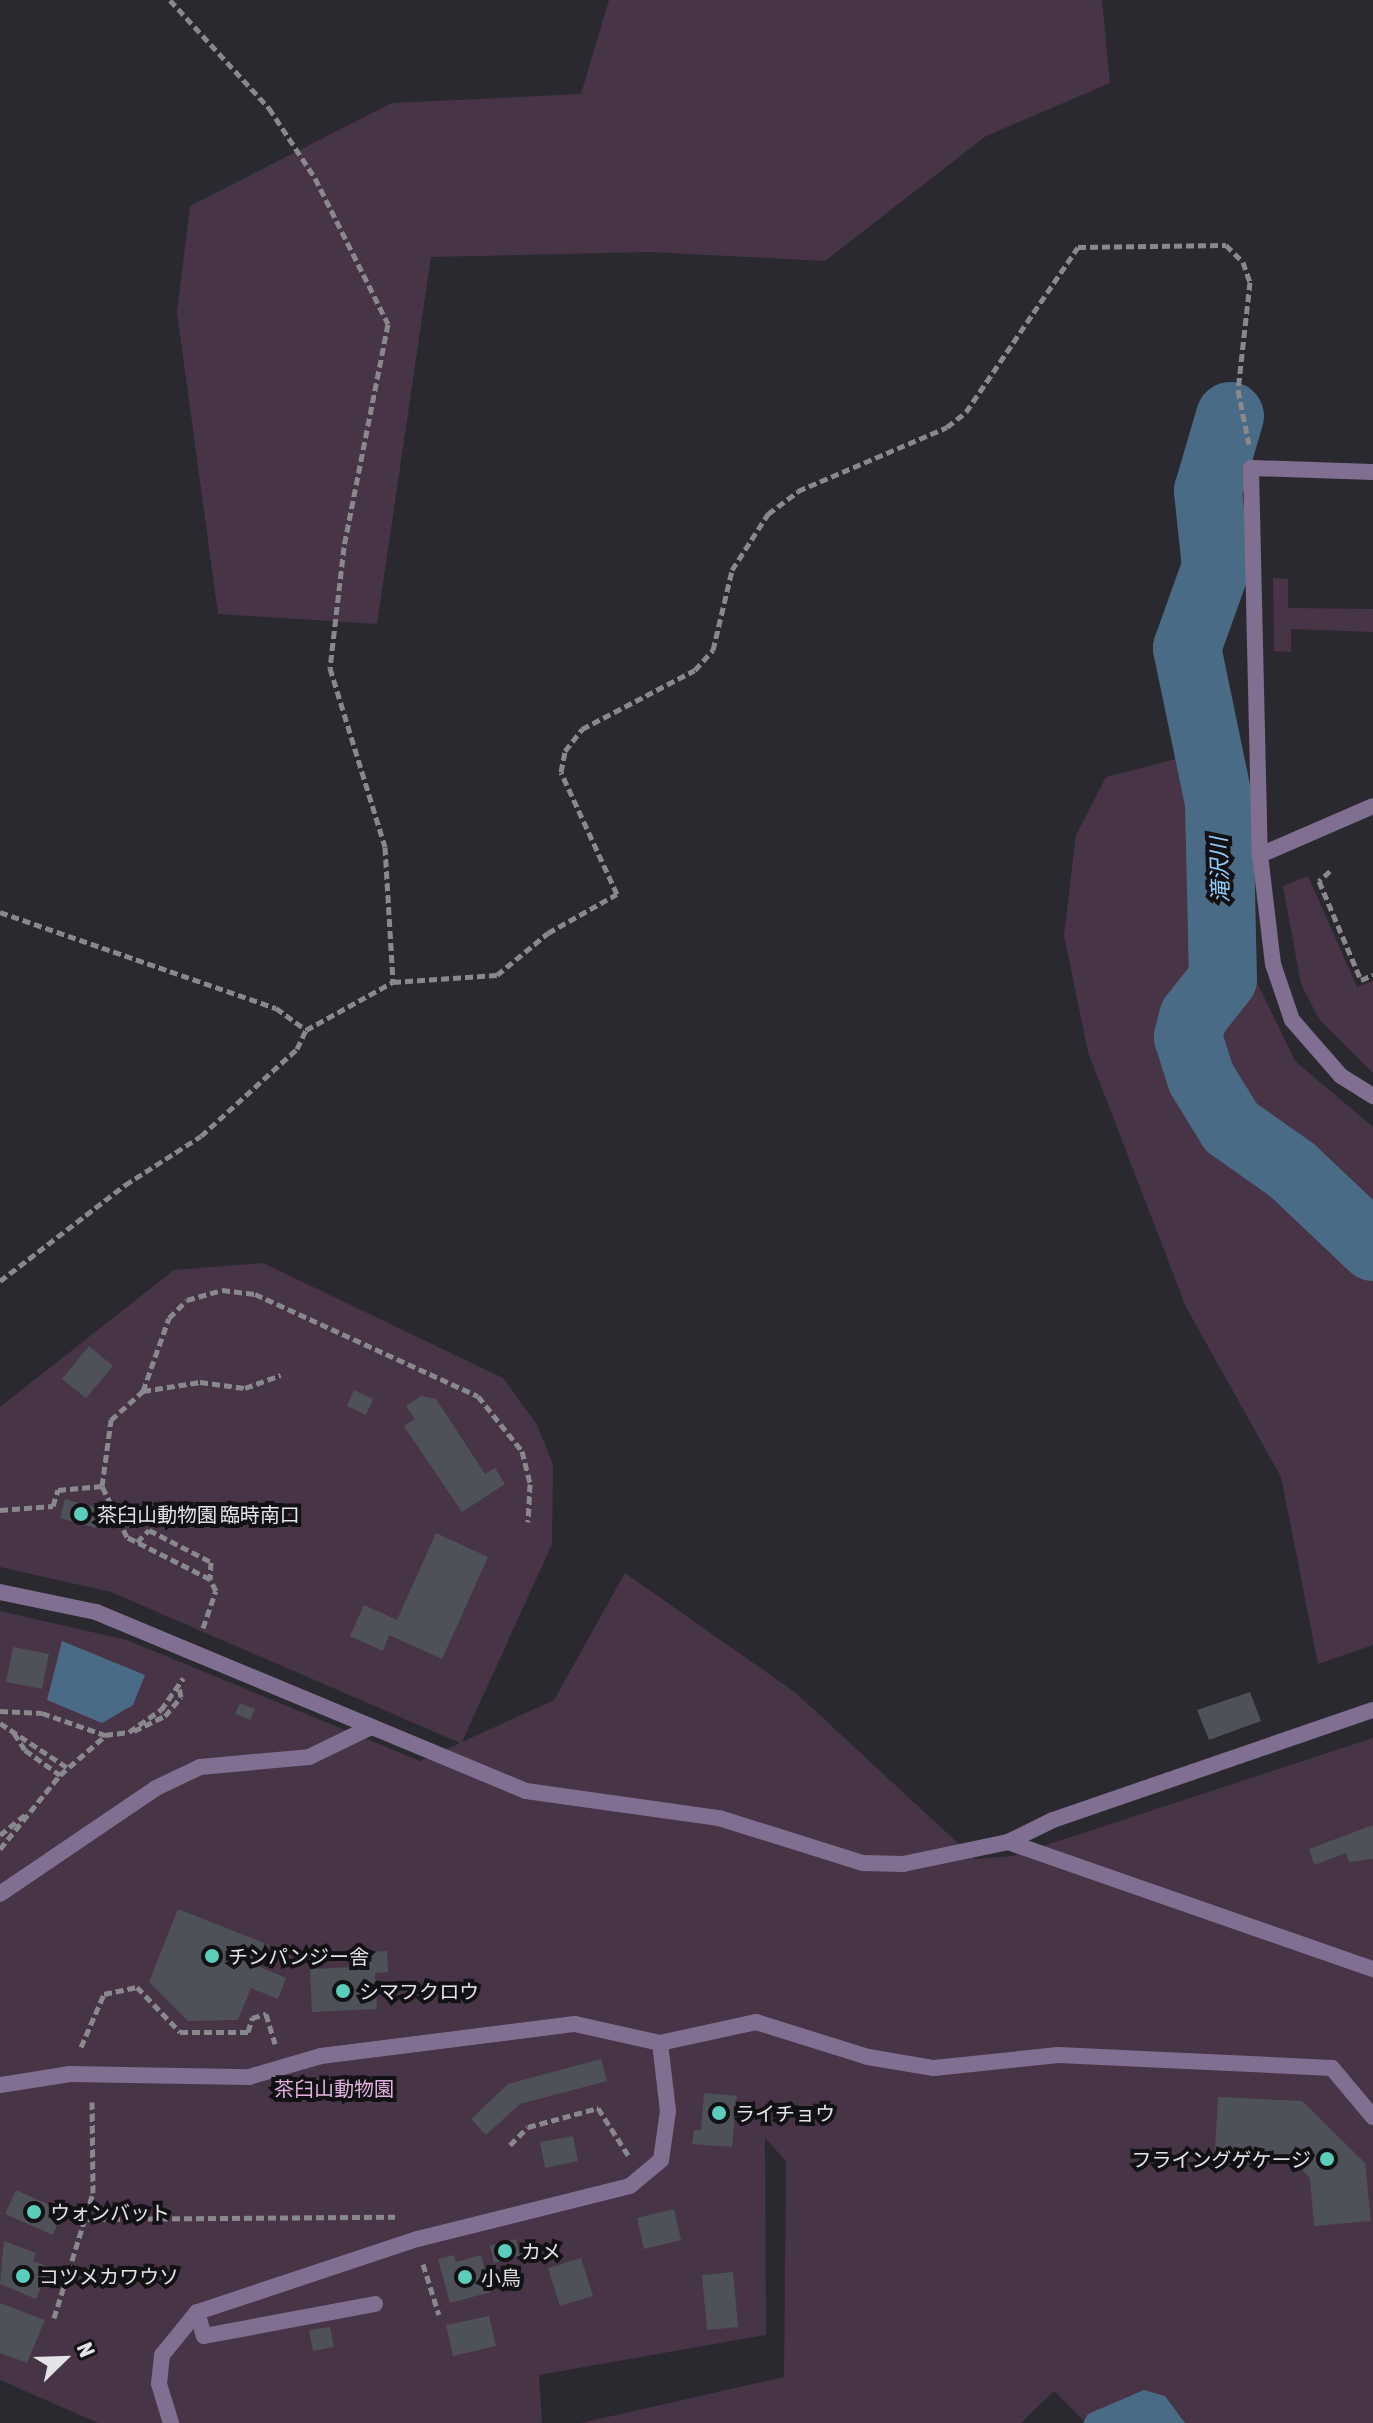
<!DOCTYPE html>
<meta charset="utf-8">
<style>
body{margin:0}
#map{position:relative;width:1373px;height:2423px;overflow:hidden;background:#29292f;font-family:"Asap Condensed","Noto Sans JP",sans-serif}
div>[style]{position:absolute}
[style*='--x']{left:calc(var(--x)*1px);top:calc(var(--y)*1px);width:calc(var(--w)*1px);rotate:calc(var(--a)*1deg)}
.green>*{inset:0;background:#483447}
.water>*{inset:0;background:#4a6b86}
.river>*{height:68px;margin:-34px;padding:0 34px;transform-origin:34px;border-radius:34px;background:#4a6b86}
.building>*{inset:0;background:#4e5158}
.path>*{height:5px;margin-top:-2.5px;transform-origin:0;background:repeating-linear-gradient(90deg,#88888d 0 8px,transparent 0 12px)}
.lane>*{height:16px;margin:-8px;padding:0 8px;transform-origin:8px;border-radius:8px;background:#806f90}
.dots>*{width:22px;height:22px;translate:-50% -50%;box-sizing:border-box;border:4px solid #121215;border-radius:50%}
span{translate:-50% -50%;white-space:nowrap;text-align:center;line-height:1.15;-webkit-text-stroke:8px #121215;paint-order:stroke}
.poi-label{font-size:20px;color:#e4e4e8}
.left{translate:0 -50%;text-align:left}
.right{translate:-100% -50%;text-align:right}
.park-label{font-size:20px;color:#e4b0e1}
.water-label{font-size:22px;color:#93ccfa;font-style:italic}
.north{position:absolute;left:24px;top:2319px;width:80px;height:80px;-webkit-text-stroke:6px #121215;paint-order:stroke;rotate:67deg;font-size:22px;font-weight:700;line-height:32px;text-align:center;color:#e4e4e8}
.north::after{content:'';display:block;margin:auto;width:28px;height:36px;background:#e4e4e8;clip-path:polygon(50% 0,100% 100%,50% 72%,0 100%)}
</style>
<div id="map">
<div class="green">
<div style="clip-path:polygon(609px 0,1102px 0,1110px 83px,986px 136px,825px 261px,650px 252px,431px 257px,377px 624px,218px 614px,177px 312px,190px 206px,392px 103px,581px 94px)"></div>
<div style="clip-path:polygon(1273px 578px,1288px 579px,1288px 608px,1373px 609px,1373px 632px,1291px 629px,1291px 652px,1274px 651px)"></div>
<div style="clip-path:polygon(1223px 747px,1249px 966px,1295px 1061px,1373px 1127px,1373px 1645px,1318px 1664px,1281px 1477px,1186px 1307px,1088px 1052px,1064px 935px,1076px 835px,1106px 777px)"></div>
<div style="clip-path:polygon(1308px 876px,1357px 987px,1373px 981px,1373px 1073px,1319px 1019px,1301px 984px,1283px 886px)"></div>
<div style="clip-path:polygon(263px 1263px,503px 1378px,536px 1423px,553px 1464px,552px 1544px,462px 1742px,554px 1700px,625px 1573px,796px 1693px,975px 1859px,1013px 1856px,1373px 1738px,1373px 2423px,1086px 2423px,1054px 2391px,1021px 2423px,581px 2423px,784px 2377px,786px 2161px,765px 2138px,766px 2335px,539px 2375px,542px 2423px,98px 2423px,0 2380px,0 1611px,127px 1640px,420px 1761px,460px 1743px,111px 1592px,0 1567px,0 1407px,174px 1270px)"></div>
</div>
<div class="water">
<div style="clip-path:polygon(62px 1641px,145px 1675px,133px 1705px,102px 1723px,47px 1700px)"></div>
<div style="clip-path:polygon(1144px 2390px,1165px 2396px,1185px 2423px,1083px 2423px,1088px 2414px)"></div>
</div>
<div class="river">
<div style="--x:1230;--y:416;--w:78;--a:106.3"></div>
<div style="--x:1208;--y:491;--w:76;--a:84"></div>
<div style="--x:1216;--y:567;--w:86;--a:109.7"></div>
<div style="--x:1187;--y:648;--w:158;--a:78.3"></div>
<div style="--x:1219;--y:803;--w:176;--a:88.7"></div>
<div style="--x:1223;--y:979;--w:48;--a:128.3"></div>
<div style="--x:1193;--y:1017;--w:21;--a:104"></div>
<div style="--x:1188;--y:1037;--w:43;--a:72.4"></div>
<div style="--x:1201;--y:1078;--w:57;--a:58.5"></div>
<div style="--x:1231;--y:1127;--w:75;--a:35.2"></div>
<div style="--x:1292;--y:1170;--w:112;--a:43.5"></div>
</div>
<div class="building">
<div style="clip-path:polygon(89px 1346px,113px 1366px,86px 1398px,62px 1379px)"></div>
<div style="clip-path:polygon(354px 1390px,373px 1399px,366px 1415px,347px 1406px)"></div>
<div style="clip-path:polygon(421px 1396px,436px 1399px,485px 1474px,495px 1468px,505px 1484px,462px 1512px,404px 1426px,415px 1419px,406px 1406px)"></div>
<div style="clip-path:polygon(65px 1499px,101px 1509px,96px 1528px,60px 1518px)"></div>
<div style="clip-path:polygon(436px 1533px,488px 1557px,442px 1659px,389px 1635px,383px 1651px,350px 1636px,364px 1605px,397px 1620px)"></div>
<div style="clip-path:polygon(13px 1647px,49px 1654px,42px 1689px,6px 1682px)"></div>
<div style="clip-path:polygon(1250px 1692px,1261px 1721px,1209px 1740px,1197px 1710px)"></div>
<div style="clip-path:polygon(240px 1703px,255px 1709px,250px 1720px,235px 1714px)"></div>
<div style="clip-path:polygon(1373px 1825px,1373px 1859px,1349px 1862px,1346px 1853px,1314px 1865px,1309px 1849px)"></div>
<div style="clip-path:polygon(178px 1909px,269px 1945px,260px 1967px,286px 1978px,278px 1999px,251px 1988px,238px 2020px,188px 2021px,149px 1982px)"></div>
<div style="clip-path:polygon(387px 1951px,388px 1972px,375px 1973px,377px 2009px,312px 2012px,310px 1969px,357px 1967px,357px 1953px)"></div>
<div style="clip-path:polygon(601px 2059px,607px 2081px,520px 2104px,486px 2135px,471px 2119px,508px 2084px)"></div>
<div style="clip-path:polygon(704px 2093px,737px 2096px,732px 2147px,692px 2144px,694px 2130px,701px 2130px)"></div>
<div style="clip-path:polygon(1218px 2097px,1302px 2101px,1365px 2163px,1371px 2221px,1314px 2226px,1310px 2178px,1289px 2155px,1215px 2151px)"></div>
<div style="clip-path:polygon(573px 2136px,578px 2161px,545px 2168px,540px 2142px)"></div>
<div style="clip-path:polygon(16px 2190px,63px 2211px,53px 2235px,5px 2214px)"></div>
<div style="clip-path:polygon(674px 2209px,681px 2240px,644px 2249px,637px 2218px)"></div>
<div style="clip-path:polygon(516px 2239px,520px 2256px,494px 2263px,490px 2246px)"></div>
<div style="clip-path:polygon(4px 2241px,36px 2253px,33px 2261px,49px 2267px,36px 2299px,0 2284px)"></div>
<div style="clip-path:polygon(454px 2255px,456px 2262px,481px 2255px,491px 2292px,450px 2303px,438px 2259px)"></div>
<div style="clip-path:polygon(581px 2258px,593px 2296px,560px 2306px,548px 2268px)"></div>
<div style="clip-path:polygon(733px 2272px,738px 2327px,707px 2330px,702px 2275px)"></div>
<div style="clip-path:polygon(0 2303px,45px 2320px,27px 2363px,0 2353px)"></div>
<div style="clip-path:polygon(489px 2316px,496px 2346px,453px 2356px,446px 2325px)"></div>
<div style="clip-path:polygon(330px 2327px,334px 2347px,313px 2351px,309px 2330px)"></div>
</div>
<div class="path">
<div style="--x:170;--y:0;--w:147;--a:47.5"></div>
<div style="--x:269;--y:108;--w:84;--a:56.7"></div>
<div style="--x:315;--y:178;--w:163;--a:63.4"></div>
<div style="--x:388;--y:324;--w:227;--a:101.2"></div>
<div style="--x:344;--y:547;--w:122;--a:96.6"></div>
<div style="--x:330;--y:668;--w:187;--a:72.9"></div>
<div style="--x:385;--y:847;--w:135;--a:86.6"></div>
<div style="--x:1330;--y:871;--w:15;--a:138"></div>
<div style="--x:1319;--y:881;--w:108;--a:67"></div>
<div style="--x:1361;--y:980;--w:13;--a:-23"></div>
<div style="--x:0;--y:912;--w:292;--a:19.2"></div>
<div style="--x:276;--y:1008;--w:37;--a:36"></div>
<div style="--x:306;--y:1030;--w:99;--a:-28.9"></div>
<div style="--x:393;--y:982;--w:104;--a:-3.9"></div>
<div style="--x:497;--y:975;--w:66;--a:-39.5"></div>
<div style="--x:548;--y:933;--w:79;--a:-29.5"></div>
<div style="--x:617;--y:894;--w:134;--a:-114.7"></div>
<div style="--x:561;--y:772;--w:21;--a:-79"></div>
<div style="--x:565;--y:751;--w:28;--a:-52"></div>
<div style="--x:582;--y:729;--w:127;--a:-27.6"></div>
<div style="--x:695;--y:670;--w:27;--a:-48"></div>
<div style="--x:713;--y:650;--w:82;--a:-76.6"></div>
<div style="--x:732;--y:570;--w:67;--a:-57.3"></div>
<div style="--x:768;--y:514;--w:38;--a:-37"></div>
<div style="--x:798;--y:491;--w:162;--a:-23.2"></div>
<div style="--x:947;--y:427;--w:24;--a:-38"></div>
<div style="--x:966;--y:412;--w:199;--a:-55.8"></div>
<div style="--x:1078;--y:247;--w:148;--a:-0.8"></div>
<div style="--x:1226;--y:245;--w:24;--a:45"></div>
<div style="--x:1243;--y:262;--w:21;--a:71"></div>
<div style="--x:1250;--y:282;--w:109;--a:96.3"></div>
<div style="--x:1238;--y:390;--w:55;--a:78.5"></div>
<div style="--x:0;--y:1281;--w:158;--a:-37.5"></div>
<div style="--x:125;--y:1185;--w:90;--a:-32.8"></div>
<div style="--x:201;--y:1136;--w:130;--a:-42.2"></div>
<div style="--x:297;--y:1049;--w:21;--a:-65"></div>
<div style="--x:143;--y:1391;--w:77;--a:-70.4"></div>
<div style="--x:169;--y:1318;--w:25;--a:-45"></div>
<div style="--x:187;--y:1300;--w:36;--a:-16"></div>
<div style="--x:222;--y:1290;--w:33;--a:7"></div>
<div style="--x:255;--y:1294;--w:245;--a:24.6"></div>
<div style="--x:478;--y:1396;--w:70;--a:51.3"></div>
<div style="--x:522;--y:1451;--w:34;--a:76"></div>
<div style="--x:530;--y:1484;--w:38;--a:93"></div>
<div style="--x:0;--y:1510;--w:53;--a:-4.3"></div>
<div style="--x:53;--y:1506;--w:17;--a:-73"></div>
<div style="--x:58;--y:1490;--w:44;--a:-5.2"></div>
<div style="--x:137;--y:1542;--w:17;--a:-45"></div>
<div style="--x:149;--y:1530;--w:70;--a:27.3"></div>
<div style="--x:211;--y:1562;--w:17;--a:93"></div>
<div style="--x:203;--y:1628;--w:39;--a:-71"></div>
<div style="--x:216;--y:1591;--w:13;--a:-117"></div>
<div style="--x:210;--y:1579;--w:93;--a:-153.2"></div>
<div style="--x:127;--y:1537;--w:57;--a:-116.1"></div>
<div style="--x:102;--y:1486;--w:67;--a:-82.2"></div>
<div style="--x:111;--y:1420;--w:43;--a:-42.2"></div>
<div style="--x:143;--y:1391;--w:58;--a:-9"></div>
<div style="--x:200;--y:1382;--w:45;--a:7.6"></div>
<div style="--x:245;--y:1388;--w:38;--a:-20"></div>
<div style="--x:0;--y:1711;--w:42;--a:2.7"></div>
<div style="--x:42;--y:1713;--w:67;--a:19.2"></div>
<div style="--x:105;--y:1735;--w:24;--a:-7"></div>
<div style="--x:129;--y:1732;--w:39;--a:-35"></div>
<div style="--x:161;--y:1710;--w:39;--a:-55"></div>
<div style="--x:0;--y:1723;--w:82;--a:33.5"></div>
<div style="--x:134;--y:1731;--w:34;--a:-26"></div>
<div style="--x:165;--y:1716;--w:25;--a:-50"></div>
<div style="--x:181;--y:1697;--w:10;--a:-101"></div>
<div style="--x:14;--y:1733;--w:20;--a:57"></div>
<div style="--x:25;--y:1750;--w:43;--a:35.5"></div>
<div style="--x:0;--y:1835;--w:32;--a:-39"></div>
<div style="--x:0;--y:1849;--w:95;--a:-51"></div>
<div style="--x:60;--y:1775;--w:60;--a:-40.9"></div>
<div style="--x:81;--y:2047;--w:58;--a:-66.5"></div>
<div style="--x:104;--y:1994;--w:34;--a:-12"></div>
<div style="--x:137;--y:1987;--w:62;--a:46.3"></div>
<div style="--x:180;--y:2032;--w:68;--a:0"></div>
<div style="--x:248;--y:2032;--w:15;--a:-74"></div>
<div style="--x:252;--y:2018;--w:15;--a:-16"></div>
<div style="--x:266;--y:2014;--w:31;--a:73"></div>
<div style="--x:510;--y:2145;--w:25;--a:-45"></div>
<div style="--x:528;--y:2127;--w:73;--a:-15.2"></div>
<div style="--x:598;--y:2108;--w:56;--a:57.4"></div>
<div style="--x:88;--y:2219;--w:307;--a:-0.4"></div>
<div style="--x:423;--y:2264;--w:53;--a:72.6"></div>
<div style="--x:54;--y:2318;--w:131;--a:-72.7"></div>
<div style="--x:93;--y:2193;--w:91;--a:-90.6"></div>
</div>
<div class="lane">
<div style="--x:1373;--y:472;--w:122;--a:-178.1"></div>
<div style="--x:1251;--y:468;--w:387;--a:88.7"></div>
<div style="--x:1260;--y:855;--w:110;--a:83.2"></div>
<div style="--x:1273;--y:964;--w:59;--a:71.3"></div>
<div style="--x:1292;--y:1020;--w:74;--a:48.8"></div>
<div style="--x:1341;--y:1076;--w:38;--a:32"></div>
<div style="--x:1260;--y:855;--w:123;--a:-23.4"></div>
<div style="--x:0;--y:1592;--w:98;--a:11.8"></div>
<div style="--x:96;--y:1612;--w:466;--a:22.6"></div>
<div style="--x:526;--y:1791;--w:195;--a:8"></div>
<div style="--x:719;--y:1818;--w:151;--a:17.4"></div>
<div style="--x:863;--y:1863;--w:40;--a:1.4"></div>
<div style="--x:903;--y:1864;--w:107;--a:-11.8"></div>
<div style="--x:1008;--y:1842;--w:50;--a:-26.1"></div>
<div style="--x:1053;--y:1820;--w:338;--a:-19"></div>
<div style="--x:1008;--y:1842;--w:386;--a:19.2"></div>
<div style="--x:0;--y:1894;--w:189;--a:-34.2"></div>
<div style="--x:156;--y:1788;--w:49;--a:-25.5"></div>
<div style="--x:200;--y:1767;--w:109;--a:-5.2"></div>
<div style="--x:309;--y:1757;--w:69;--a:-25.8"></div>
<div style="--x:660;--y:2043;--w:98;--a:-12.3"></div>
<div style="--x:756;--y:2022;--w:117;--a:17.4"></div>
<div style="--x:868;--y:2057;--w:67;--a:9.5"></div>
<div style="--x:934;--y:2068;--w:125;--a:-6"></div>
<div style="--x:1058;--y:2055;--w:274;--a:2.7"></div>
<div style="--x:1332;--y:2068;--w:64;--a:50.1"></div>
<div style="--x:0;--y:2085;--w:71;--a:-8.9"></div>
<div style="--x:70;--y:2074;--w:179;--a:1"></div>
<div style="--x:249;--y:2077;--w:75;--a:-16.3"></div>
<div style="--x:321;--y:2056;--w:256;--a:-7.2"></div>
<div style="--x:575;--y:2024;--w:87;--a:12.6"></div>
<div style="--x:660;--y:2043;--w:68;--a:83.3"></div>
<div style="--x:668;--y:2111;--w:49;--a:98.1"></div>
<div style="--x:661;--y:2160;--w:40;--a:140"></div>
<div style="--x:630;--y:2186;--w:219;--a:166"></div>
<div style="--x:417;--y:2239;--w:232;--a:161.6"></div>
<div style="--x:197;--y:2312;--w:55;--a:129.1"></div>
<div style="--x:162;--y:2355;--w:29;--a:96"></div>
<div style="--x:159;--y:2384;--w:41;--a:72.9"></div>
<div style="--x:197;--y:2312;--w:25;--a:74"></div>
<div style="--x:204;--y:2336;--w:174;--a:-10.6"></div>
</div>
<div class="dots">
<div style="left:81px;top:1514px;background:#5bcebb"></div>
<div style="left:212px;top:1956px;background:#5bcebb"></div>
<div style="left:343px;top:1991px;background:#5bcebb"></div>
<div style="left:719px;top:2113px;background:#5bcebb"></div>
<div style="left:1327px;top:2159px;background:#5bcebb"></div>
<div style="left:34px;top:2212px;background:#5bcebb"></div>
<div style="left:505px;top:2251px;background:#5bcebb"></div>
<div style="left:23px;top:2276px;background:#5bcebb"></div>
<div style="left:465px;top:2277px;background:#5bcebb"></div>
</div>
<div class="poi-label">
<span class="left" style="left:97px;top:1514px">茶臼山動物園 臨時南口</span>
<span class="left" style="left:228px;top:1956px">チンパンジー舎</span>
<span class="left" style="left:359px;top:1991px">シマフクロウ</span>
<span class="left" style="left:735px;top:2113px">ライチョウ</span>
<span class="right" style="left:1311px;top:2159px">フライングゲケージ</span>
<span class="left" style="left:50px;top:2212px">ウォンバット</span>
<span class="left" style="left:521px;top:2251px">カメ</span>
<span class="left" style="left:39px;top:2276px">コツメカワウソ</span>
<span class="left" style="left:481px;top:2277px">小鳥</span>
</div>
<div class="park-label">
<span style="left:334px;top:2088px">茶臼山動物園</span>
</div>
<div class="water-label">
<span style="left:1220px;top:870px;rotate:-92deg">滝沢川</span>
</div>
<div class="north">N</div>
</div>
